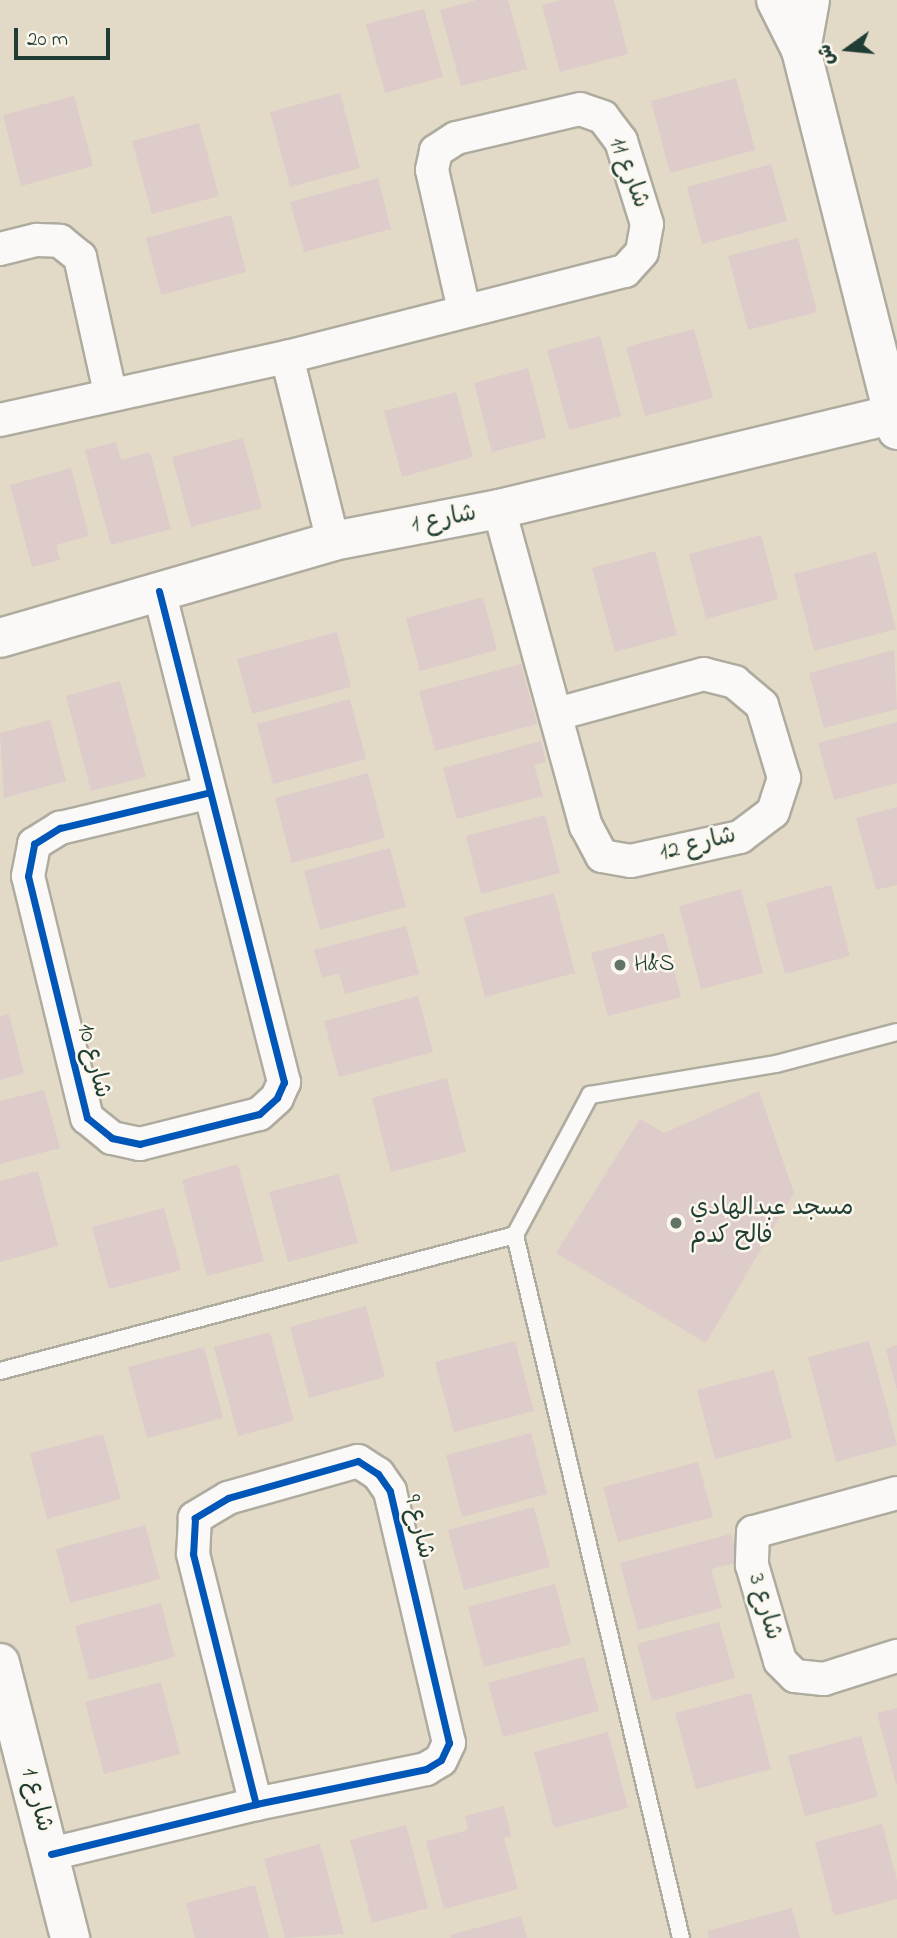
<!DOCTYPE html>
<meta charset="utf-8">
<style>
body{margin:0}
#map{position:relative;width:897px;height:1938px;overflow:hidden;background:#e2d9c7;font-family:"Indie Flower","Playpen Sans Arabic",sans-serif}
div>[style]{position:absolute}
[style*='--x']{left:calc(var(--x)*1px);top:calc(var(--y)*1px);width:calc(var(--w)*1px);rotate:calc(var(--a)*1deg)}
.building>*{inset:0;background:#decccb}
.roads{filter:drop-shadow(2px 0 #aeab9f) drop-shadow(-2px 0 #aeab9f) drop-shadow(0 2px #aeab9f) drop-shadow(0 -2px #aeab9f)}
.service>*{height:16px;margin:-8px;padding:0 8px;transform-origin:8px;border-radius:8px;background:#fbf9f7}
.minor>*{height:32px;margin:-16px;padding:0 16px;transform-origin:16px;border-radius:16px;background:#fbf9f7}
.tertiary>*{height:38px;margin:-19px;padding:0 19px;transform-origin:19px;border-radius:19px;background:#fbf9f7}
.cycleway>*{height:7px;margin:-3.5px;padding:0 3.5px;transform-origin:3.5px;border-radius:3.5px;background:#0057b8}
.dots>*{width:19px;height:19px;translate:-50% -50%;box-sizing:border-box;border:4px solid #fbf7ec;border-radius:50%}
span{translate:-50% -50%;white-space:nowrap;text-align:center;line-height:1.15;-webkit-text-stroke:5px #fbf7ec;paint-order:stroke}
.street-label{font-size:24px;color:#1f3d34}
.poi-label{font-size:24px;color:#1f3d34}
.left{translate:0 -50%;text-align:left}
.north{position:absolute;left:813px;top:14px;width:70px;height:70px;-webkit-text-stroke:5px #fbf7ec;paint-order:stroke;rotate:255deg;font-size:19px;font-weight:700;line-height:28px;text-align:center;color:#1f3d34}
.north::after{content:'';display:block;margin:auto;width:24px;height:32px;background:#1f3d34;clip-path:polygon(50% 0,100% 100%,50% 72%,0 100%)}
.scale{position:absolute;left:14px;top:28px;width:96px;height:32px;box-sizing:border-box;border:4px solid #1f3d34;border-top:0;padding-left:9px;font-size:21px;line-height:24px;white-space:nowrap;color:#1f3d34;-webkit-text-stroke:5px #fbf7ec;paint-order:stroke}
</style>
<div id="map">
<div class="building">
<div style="clip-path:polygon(477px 0,508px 0,527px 69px,461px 86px,440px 10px)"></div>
<div style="clip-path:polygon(561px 0,614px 0,628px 54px,560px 72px,542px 5px)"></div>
<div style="clip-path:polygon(424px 9px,443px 77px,385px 93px,366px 24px)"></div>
<div style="clip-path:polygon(736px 78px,755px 150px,670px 173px,651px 101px)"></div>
<div style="clip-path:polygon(340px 93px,360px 168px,290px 187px,270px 112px)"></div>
<div style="clip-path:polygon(74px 96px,93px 166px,21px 186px,3px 115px)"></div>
<div style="clip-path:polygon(199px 123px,219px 196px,152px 214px,132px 141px)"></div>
<div style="clip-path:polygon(771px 164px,787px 221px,702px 244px,687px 187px)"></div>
<div style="clip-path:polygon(378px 178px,391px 229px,304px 252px,290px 202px)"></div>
<div style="clip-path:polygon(231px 215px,246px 272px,161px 295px,146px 238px)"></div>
<div style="clip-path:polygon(798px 238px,817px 312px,748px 330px,728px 256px)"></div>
<div style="clip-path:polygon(694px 329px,713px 398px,645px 416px,626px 347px)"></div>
<div style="clip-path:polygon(600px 336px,621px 416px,569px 430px,547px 350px)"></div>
<div style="clip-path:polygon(528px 368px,546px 438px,492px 452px,474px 383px)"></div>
<div style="clip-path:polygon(456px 392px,473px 457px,402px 477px,384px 411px)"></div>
<div style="clip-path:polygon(243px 438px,262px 508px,191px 527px,172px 457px)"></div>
<div style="clip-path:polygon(116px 442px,121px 460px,150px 452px,171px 529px,111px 545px,85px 450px)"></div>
<div style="clip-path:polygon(71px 468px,89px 536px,56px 545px,60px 560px,32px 567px,10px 485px)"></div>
<div style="clip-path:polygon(761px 535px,778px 599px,706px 619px,689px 554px)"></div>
<div style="clip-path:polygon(655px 551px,677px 635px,615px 652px,592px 568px)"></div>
<div style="clip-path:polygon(876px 552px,896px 629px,814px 651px,794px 574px)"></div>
<div style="clip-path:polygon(483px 597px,497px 650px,420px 671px,406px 618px)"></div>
<div style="clip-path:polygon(337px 632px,351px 687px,252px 714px,237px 659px)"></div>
<div style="clip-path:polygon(894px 650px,897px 709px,824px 728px,809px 673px)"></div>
<div style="clip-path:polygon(521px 664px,537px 724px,435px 751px,419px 691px)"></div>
<div style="clip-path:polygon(120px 681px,146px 777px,91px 791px,66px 696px)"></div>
<div style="clip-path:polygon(350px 699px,366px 759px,273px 784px,257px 724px)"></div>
<div style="clip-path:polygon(50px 720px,66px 781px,4px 798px,0 733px)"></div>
<div style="clip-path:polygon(897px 722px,897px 783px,834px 800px,818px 743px)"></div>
<div style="clip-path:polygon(541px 741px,546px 762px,534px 765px,543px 796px,457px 819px,443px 768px)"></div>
<div style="clip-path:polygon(368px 773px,385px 838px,292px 863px,275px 798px)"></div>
<div style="clip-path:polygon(897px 807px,897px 885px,876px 890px,856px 818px)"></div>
<div style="clip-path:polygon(545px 815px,560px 873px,481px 894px,466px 836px)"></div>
<div style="clip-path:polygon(390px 848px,406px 907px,320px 930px,304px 871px)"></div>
<div style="clip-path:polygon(831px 885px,850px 956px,785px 974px,766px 903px)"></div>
<div style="clip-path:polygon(741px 889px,763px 973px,701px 989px,679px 906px)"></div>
<div style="clip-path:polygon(554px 893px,575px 973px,485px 997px,464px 917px)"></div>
<div style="clip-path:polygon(406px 926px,419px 974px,345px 994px,339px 973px,322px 978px,314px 950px)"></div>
<div style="clip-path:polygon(664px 933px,681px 997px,608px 1016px,591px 953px)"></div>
<div style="clip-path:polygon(418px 996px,433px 1052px,339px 1077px,324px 1021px)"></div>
<div style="clip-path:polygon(9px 1014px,24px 1073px,0 1080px,0 1016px)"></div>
<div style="clip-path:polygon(447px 1078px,466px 1152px,391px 1172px,372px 1098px)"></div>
<div style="clip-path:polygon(44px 1090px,60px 1148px,0 1164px,0 1101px)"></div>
<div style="clip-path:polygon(759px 1091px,794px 1193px,706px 1343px,556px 1253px,640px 1119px,664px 1133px)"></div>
<div style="clip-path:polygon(238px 1164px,264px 1261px,207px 1276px,182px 1180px)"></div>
<div style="clip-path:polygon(38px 1171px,58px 1246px,0 1262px,0 1181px)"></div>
<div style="clip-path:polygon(339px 1174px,358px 1243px,288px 1262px,269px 1192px)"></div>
<div style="clip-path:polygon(164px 1208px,181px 1270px,109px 1289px,92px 1227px)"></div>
<div style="clip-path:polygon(366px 1306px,385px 1377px,309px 1398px,290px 1327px)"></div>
<div style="clip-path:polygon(270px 1332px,294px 1421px,238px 1436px,214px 1347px)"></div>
<div style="clip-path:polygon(515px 1341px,534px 1411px,454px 1432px,435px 1362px)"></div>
<div style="clip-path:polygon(869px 1341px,897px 1445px,836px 1462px,808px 1357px)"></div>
<div style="clip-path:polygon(897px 1345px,897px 1388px,896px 1388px,886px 1349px)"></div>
<div style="clip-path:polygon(204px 1347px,223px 1418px,147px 1438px,128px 1367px)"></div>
<div style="clip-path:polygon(774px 1370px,792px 1438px,715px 1459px,697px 1390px)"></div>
<div style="clip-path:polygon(531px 1433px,547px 1494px,462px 1517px,446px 1455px)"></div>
<div style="clip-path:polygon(103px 1434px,121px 1499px,47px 1519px,30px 1453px)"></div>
<div style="clip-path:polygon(698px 1462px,713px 1517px,618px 1542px,603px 1487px)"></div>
<div style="clip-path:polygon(534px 1507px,550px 1567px,464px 1590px,448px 1530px)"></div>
<div style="clip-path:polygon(145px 1525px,160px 1579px,70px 1603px,56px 1549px)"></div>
<div style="clip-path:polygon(731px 1534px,739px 1562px,711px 1569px,722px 1608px,638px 1630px,620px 1563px)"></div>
<div style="clip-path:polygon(555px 1584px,571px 1644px,484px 1667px,468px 1607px)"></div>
<div style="clip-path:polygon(161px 1603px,175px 1657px,89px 1680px,75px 1626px)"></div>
<div style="clip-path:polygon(719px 1622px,735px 1678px,652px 1701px,637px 1644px)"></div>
<div style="clip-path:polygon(584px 1657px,599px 1711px,503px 1737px,488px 1683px)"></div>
<div style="clip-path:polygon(161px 1682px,180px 1754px,104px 1774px,85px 1702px)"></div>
<div style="clip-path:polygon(751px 1693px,771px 1769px,696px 1789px,675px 1713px)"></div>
<div style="clip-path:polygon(897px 1708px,897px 1784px,896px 1784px,877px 1713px)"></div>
<div style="clip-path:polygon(608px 1732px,628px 1808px,554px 1828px,534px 1752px)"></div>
<div style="clip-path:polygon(861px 1736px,878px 1797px,805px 1816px,788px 1756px)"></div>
<div style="clip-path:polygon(504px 1806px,511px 1836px,504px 1838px,518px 1889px,444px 1909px,426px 1841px,468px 1830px,465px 1816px)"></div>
<div style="clip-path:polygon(882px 1824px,897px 1880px,897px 1899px,834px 1916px,815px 1842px)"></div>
<div style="clip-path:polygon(406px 1825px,428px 1908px,372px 1923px,350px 1840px)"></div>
<div style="clip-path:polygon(320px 1844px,344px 1934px,285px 1938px,264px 1859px)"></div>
<div style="clip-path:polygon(255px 1885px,269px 1938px,195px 1938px,186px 1903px)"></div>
<div style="clip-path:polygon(792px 1908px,800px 1938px,709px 1938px,707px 1931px)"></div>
<div style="clip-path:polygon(521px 1916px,527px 1938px,451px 1938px,450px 1935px)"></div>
</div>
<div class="roads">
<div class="service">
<div style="--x:0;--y:1371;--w:533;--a:-14.79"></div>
<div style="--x:681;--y:1938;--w:722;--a:-103.29"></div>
<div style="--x:515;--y:1235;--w:159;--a:-61.8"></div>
<div style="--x:590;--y:1095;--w:189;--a:-9.5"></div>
<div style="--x:776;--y:1064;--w:125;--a:-14.8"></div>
</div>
<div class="minor">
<div style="--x:0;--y:249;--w:38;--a:-14"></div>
<div style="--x:37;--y:240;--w:23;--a:2"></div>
<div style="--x:60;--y:241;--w:26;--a:39"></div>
<div style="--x:80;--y:257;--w:138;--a:77.5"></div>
<div style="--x:287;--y:357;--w:190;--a:76"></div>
<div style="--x:0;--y:420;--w:294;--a:-12.4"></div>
<div style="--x:287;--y:357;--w:349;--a:-14.3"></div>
<div style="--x:625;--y:271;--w:25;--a:-48"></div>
<div style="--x:642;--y:252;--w:28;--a:-80"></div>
<div style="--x:647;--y:224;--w:87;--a:-107.4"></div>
<div style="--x:621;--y:141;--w:30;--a:-127"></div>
<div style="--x:603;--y:117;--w:24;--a:-161"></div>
<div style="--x:580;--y:109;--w:127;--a:166.8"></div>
<div style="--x:456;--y:138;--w:24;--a:147"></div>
<div style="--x:436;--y:151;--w:19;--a:102"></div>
<div style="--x:432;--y:170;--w:144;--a:77.1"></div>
<div style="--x:499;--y:509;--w:329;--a:74.7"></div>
<div style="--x:586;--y:826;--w:34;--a:62"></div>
<div style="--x:602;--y:856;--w:29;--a:10"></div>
<div style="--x:631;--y:861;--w:112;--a:-12.4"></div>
<div style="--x:740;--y:837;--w:41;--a:-37.1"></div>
<div style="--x:773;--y:812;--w:36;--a:-72"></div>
<div style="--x:784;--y:778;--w:76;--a:-106.8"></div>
<div style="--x:762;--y:705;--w:35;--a:-140"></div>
<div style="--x:735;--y:682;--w:32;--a:-166"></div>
<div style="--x:704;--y:674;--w:152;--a:164.8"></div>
<div style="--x:159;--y:591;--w:507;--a:75.72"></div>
<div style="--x:284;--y:1082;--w:17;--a:114"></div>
<div style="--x:277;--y:1098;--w:24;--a:138"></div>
<div style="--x:259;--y:1114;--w:123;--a:165.9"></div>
<div style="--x:140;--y:1144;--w:29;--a:-168"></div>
<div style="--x:112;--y:1138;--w:32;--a:-141"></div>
<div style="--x:87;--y:1118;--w:249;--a:-103.7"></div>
<div style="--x:28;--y:876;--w:33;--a:-79"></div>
<div style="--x:34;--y:844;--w:31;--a:-32"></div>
<div style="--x:60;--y:828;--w:151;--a:-13.4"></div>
<div style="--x:897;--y:1493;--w:149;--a:164.8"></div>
<div style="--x:753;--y:1532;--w:33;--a:92"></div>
<div style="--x:752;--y:1565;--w:100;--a:73.7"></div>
<div style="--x:780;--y:1661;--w:21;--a:45"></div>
<div style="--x:795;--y:1676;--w:29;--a:6"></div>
<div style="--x:824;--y:1679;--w:77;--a:-17.5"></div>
<div style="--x:51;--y:1854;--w:211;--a:-13.7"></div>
<div style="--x:256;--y:1804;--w:174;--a:-11.6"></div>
<div style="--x:426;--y:1769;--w:17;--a:-31"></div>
<div style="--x:441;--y:1760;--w:19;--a:-65"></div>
<div style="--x:449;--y:1743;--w:259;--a:-103.2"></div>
<div style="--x:390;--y:1491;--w:21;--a:-125"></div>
<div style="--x:378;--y:1474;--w:24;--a:-147"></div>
<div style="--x:358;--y:1461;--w:135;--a:164.1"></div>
<div style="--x:228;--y:1498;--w:39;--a:149"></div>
<div style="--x:195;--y:1518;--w:36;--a:93"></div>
<div style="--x:193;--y:1554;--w:258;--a:75.9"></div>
</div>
<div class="tertiary">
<div style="--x:776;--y:0;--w:56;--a:63.4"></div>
<div style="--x:801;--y:50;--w:392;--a:75.8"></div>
<div style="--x:801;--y:50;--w:51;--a:-79.8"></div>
<div style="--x:0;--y:638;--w:347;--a:-16.2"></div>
<div style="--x:333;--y:541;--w:169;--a:-10.9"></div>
<div style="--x:499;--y:509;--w:404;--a:-13.5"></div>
<div style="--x:0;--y:1663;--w:284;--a:75.7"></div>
</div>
</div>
<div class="cycleway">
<div style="--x:159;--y:591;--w:507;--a:75.72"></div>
<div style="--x:284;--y:1082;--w:17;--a:114"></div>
<div style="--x:277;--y:1098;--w:24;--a:138"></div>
<div style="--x:259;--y:1114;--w:123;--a:165.9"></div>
<div style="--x:140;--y:1144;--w:29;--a:-168"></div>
<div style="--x:112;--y:1138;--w:32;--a:-141"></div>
<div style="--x:87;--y:1118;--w:249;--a:-103.7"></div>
<div style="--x:28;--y:876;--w:33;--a:-79"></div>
<div style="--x:34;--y:844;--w:31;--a:-32"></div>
<div style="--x:60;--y:828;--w:151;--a:-13.4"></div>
<div style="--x:51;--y:1854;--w:211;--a:-13.7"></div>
<div style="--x:256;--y:1804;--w:174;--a:-11.6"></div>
<div style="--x:426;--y:1769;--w:17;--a:-31"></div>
<div style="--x:441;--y:1760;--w:19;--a:-65"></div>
<div style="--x:449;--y:1743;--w:259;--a:-103.2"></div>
<div style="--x:390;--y:1491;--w:21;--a:-125"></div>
<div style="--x:378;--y:1474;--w:24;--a:-147"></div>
<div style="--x:358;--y:1461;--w:135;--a:164.1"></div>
<div style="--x:228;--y:1498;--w:39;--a:149"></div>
<div style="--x:195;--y:1518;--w:36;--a:93"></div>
<div style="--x:193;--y:1554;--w:258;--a:75.9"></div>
</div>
<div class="dots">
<div style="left:620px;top:965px;background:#637467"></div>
<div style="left:676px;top:1223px;background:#637467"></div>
</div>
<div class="street-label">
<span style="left:628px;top:173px;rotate:69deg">شارع 11</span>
<span style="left:444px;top:520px;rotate:-11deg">شارع 1</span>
<span style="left:698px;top:845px;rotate:-14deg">شارع 12</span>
<span style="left:93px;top:1061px;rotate:76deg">شارع 10</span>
<span style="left:418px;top:1527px;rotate:76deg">شارع 9</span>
<span style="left:764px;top:1607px;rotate:74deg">شارع 3</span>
<span style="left:36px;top:1800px;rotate:75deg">شارع 1</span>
</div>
<div class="poi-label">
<span class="left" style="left:634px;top:965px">H&amp;S</span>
<span class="left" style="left:690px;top:1223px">مسجد عبدالهادي<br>فالح كدم</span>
</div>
<div class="north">ش</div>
<div class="scale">20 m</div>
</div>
